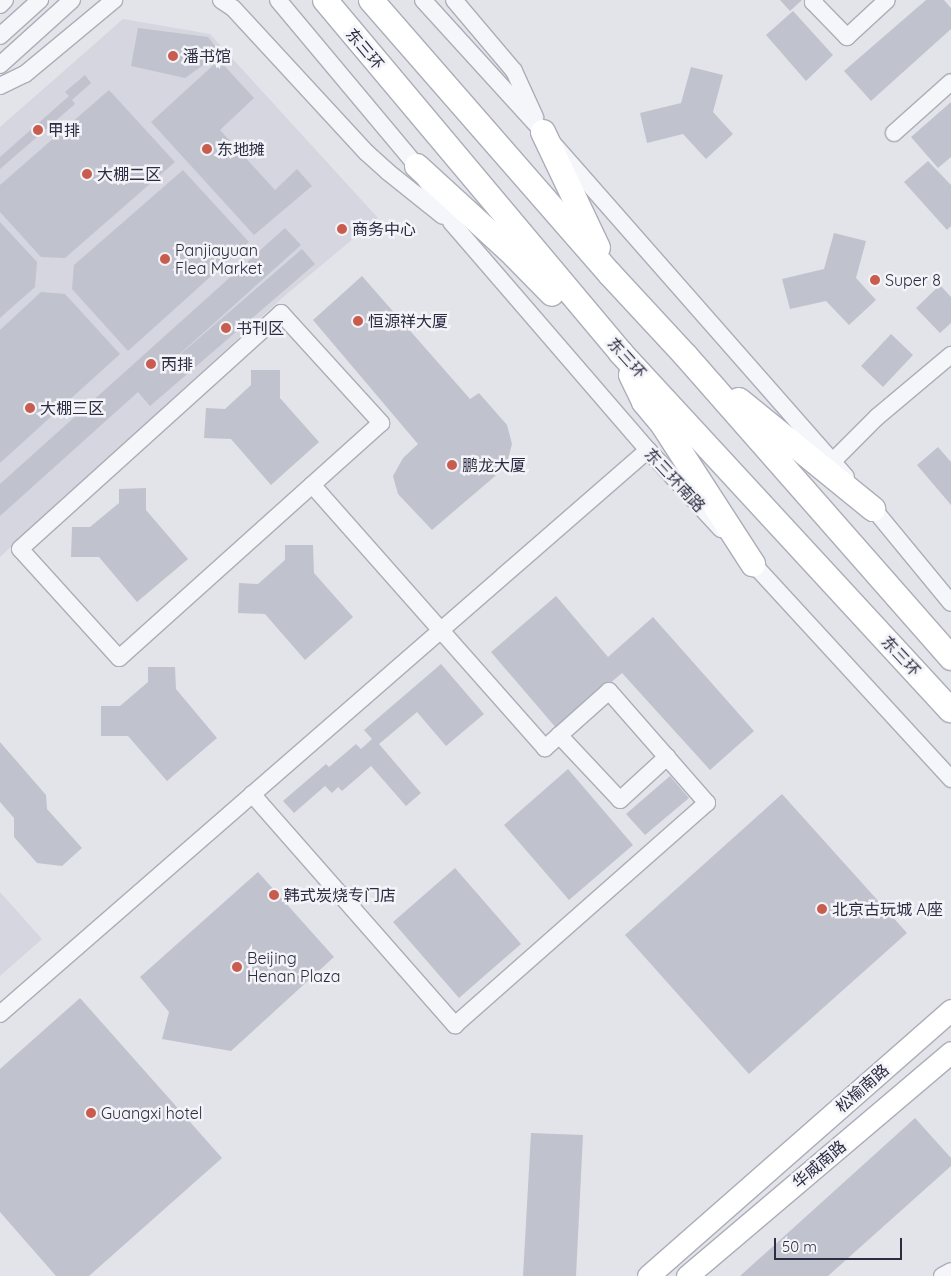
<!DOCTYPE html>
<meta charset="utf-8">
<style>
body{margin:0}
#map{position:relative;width:951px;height:1276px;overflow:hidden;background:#e3e4ea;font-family:Quicksand,"Noto Sans SC",sans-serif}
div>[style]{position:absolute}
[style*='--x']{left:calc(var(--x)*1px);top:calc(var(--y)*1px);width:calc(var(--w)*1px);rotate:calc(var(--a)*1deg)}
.built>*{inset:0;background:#d5d6df}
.building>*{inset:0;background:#c0c2cd}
.roads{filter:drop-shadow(1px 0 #acadb8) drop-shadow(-1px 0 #acadb8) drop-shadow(0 1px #acadb8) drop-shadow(0 -1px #acadb8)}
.minor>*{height:16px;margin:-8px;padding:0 8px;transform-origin:8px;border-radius:8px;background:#f5f6f9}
.major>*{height:21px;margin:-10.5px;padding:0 10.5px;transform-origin:10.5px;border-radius:10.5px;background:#fff}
.highway>*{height:24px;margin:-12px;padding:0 12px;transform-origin:12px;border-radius:12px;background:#fff}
.dots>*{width:14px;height:14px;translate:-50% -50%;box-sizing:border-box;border:2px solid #f3f3f8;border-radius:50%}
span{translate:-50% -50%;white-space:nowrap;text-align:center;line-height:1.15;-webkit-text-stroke:5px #f3f3f8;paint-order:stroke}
.street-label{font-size:16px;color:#2b2e42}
.poi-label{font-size:16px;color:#2b2e42}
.left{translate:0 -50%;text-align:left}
.scale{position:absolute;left:774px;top:1238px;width:128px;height:22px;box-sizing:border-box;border:2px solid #2b2e42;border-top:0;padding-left:6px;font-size:15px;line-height:18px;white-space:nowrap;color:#2b2e42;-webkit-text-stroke:4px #f3f3f8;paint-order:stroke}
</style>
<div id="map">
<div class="built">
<div style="clip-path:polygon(123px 19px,210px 34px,378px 218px,281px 299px,0 557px,0 127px)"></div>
<div style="clip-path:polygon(0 892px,42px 939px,0 976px)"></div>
</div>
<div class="building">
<div style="clip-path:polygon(780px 0,802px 0,790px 11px)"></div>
<div style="clip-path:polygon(926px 0,944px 0,951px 8px,951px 29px,871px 101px,844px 71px)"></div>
<div style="clip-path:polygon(793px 11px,833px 55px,806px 81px,766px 35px)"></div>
<div style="clip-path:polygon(138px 28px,208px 37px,218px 50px,209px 61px,185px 78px,131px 66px)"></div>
<div style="clip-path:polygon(219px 60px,254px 98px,220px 130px,275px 190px,297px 169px,312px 186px,254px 235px,151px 122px)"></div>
<div style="clip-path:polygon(691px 67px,723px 75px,713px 112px,733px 134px,706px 159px,683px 134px,647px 143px,640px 113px,681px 103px)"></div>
<div style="clip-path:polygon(85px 75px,91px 83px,72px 100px,75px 104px,0 169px,0 157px,69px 96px,65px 92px)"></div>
<div style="clip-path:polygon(109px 90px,175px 162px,65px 258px,41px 257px,0 212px,0 185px)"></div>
<div style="clip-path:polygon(951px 102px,951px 157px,938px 168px,911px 137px)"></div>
<div style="clip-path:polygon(928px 161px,951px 185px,951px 226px,947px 230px,904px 182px)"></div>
<div style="clip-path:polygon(183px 170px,249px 242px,128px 351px,72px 289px,74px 265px)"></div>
<div style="clip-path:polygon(0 222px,37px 262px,35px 287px,0 318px)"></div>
<div style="clip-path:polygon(285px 228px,301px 245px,153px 378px,302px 249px,315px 264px,150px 406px,138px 392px,0 516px,0 484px)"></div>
<div style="clip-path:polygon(834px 233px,866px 241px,856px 278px,876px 300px,849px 325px,826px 301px,790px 309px,782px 279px,824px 269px)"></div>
<div style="clip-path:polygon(362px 276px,470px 399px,479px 393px,507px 425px,512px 444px,508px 459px,501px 471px,432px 530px,398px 494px,393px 476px,403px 458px,418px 444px,313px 320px)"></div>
<div style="clip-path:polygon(940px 285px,951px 297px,951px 323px,940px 333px,916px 308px)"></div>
<div style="clip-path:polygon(41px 292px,65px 294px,120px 354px,0 463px,0 330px)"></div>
<div style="clip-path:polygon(891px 334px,913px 355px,883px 387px,861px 366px)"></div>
<div style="clip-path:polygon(251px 370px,280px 370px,280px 398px,319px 442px,271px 485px,231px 439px,204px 438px,206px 408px,225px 409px,251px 385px)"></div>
<div style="clip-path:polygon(938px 447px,951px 462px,951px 505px,917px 465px)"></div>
<div style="clip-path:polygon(146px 488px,146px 510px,188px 559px,137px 602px,99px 557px,71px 557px,72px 527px,90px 527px,119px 503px,119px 489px)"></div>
<div style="clip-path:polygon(285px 545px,313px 545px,314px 573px,353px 617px,305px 660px,265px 614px,238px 613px,239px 583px,258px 584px,285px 560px)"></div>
<div style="clip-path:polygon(556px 596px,608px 657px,653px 617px,754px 731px,710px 770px,622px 673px,557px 729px,491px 652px)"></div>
<div style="clip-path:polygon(441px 664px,484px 714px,446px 746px,417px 712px,379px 744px,421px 793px,406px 806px,371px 766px,342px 791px,338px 787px,332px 793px,325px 786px,294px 813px,283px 801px,326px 764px,329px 767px,356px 744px,361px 749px,372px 739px,364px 730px)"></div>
<div style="clip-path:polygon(148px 667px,175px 667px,176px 689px,217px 738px,167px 781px,128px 736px,101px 736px,101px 706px,120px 706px,148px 682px)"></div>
<div style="clip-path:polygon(0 742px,46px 795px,47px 809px,82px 848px,62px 866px,37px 863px,14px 837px,14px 818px,0 802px)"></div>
<div style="clip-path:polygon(568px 769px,633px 845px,569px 900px,504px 825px)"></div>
<div style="clip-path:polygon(670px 776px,689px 798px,645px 835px,626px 814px)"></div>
<div style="clip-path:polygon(782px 794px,907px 933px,749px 1074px,625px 935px)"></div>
<div style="clip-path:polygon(455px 868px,521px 944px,459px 998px,393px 922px)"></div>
<div style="clip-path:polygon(258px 872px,334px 957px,231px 1051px,162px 1039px,169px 1012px,140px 977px)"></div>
<div style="clip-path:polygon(80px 998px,222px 1158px,89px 1276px,56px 1276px,0 1212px,0 1069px)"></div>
<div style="clip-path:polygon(915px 1118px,951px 1158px,951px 1166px,828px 1276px,740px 1276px)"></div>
<div style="clip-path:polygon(531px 1133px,583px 1135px,576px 1276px,523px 1276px)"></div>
</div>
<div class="roads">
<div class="minor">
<div style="--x:221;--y:0;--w:14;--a:34"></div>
<div style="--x:233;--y:8;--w:197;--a:47.3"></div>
<div style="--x:367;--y:153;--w:28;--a:42"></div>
<div style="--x:388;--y:172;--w:70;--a:38.7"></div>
<div style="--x:278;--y:0;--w:217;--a:50.1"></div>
<div style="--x:417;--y:166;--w:67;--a:58.4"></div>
<div style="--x:452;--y:223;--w:300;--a:49.2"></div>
<div style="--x:648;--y:450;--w:108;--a:47.3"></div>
<div style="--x:423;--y:0;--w:178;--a:47.7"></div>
<div style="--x:543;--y:132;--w:459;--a:48.7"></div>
<div style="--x:454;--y:0;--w:93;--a:49.8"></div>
<div style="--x:514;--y:71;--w:51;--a:65.5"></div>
<div style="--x:815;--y:0;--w:3;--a:135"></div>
<div style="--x:813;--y:2;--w:49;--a:45.8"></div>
<div style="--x:847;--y:37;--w:54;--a:-42.8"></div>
<div style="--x:0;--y:5;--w:7;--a:-45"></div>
<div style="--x:0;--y:36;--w:54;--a:-42"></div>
<div style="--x:0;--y:65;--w:97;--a:-42.1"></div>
<div style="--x:0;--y:86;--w:28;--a:-26"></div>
<div style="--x:25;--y:74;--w:116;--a:-39.7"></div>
<div style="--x:894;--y:133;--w:76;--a:-41.8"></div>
<div style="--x:833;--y:461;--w:62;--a:-45"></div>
<div style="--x:877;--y:417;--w:97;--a:-40"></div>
<div style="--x:867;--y:501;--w:132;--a:50.5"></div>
<div style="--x:746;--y:556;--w:303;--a:47.4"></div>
<div style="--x:559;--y:735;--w:89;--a:46.8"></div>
<div style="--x:620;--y:800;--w:64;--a:-42.5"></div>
<div style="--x:252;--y:794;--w:308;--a:48.7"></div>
<div style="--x:455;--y:1025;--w:336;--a:-41.4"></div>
<div style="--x:707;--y:803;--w:149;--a:-131.2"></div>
<div style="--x:609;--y:691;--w:86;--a:138.3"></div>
<div style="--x:545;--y:748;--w:351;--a:-131.5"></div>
<div style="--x:312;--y:485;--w:259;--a:138.1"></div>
<div style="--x:119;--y:658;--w:147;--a:-132.2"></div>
<div style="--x:20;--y:549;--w:352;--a:-42.1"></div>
<div style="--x:281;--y:313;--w:149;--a:47.7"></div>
<div style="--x:381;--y:423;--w:93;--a:138.1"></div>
<div style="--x:0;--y:1014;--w:859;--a:-41.04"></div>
<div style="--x:942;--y:1276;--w:10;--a:-29"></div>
</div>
<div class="major">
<div style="--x:648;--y:1276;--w:403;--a:-41.3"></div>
<div style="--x:687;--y:1276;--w:346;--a:-40.3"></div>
</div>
<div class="highway">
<div style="--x:325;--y:0;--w:461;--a:50"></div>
<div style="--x:621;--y:353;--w:486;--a:47.3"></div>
<div style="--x:371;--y:0;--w:364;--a:48.9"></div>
<div style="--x:610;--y:274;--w:112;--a:47.2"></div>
<div style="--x:686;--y:356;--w:402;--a:48.7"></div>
<div style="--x:543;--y:132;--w:128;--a:64.6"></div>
<div style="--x:417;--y:166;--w:132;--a:42.5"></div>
<div style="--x:514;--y:255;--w:54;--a:45.7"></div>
<div style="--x:631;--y:375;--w:30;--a:64"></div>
<div style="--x:644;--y:402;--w:30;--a:50"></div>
<div style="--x:663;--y:425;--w:166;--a:57.1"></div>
<div style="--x:739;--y:400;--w:173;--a:39.1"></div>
</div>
</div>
<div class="dots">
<div style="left:173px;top:56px;background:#c85c4f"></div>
<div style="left:38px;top:130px;background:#c85c4f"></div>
<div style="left:207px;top:149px;background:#c85c4f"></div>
<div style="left:87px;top:174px;background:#c85c4f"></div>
<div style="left:342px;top:229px;background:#c85c4f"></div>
<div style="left:165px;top:259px;background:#c85c4f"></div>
<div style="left:875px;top:280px;background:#c85c4f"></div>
<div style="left:358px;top:321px;background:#c85c4f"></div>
<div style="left:226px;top:328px;background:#c85c4f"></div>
<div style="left:151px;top:364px;background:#c85c4f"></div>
<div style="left:30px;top:408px;background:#c85c4f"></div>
<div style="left:452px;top:465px;background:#c85c4f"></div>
<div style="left:274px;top:895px;background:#c85c4f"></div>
<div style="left:822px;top:909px;background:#c85c4f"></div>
<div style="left:237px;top:967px;background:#c85c4f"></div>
<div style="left:91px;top:1113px;background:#c85c4f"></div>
</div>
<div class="street-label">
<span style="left:365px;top:49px;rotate:50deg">东三环</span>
<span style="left:627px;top:358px;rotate:48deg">东三环</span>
<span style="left:675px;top:480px;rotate:47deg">东三环南路</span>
<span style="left:901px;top:656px;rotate:47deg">东三环</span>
<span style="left:862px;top:1088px;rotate:-41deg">松榆南路</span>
<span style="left:819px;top:1164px;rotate:-40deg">华威南路</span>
</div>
<div class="poi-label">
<span class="left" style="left:183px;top:56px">潘书馆</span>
<span class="left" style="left:48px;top:130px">甲排</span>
<span class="left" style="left:217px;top:149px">东地摊</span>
<span class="left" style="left:97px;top:174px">大棚二区</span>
<span class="left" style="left:352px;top:229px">商务中心</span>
<span class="left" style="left:175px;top:259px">Panjiayuan<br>Flea Market</span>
<span class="left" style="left:885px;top:280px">Super 8</span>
<span class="left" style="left:368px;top:321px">恒源祥大厦</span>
<span class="left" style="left:236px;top:328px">书刊区</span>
<span class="left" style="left:161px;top:364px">丙排</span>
<span class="left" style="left:40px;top:408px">大棚三区</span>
<span class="left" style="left:462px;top:465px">鹏龙大厦</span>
<span class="left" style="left:284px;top:895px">韩式炭烧专门店</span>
<span class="left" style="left:832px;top:909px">北京古玩城 A座</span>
<span class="left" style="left:247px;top:967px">Beijing<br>Henan Plaza</span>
<span class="left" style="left:101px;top:1113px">Guangxi hotel</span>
</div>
<div class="scale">50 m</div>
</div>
